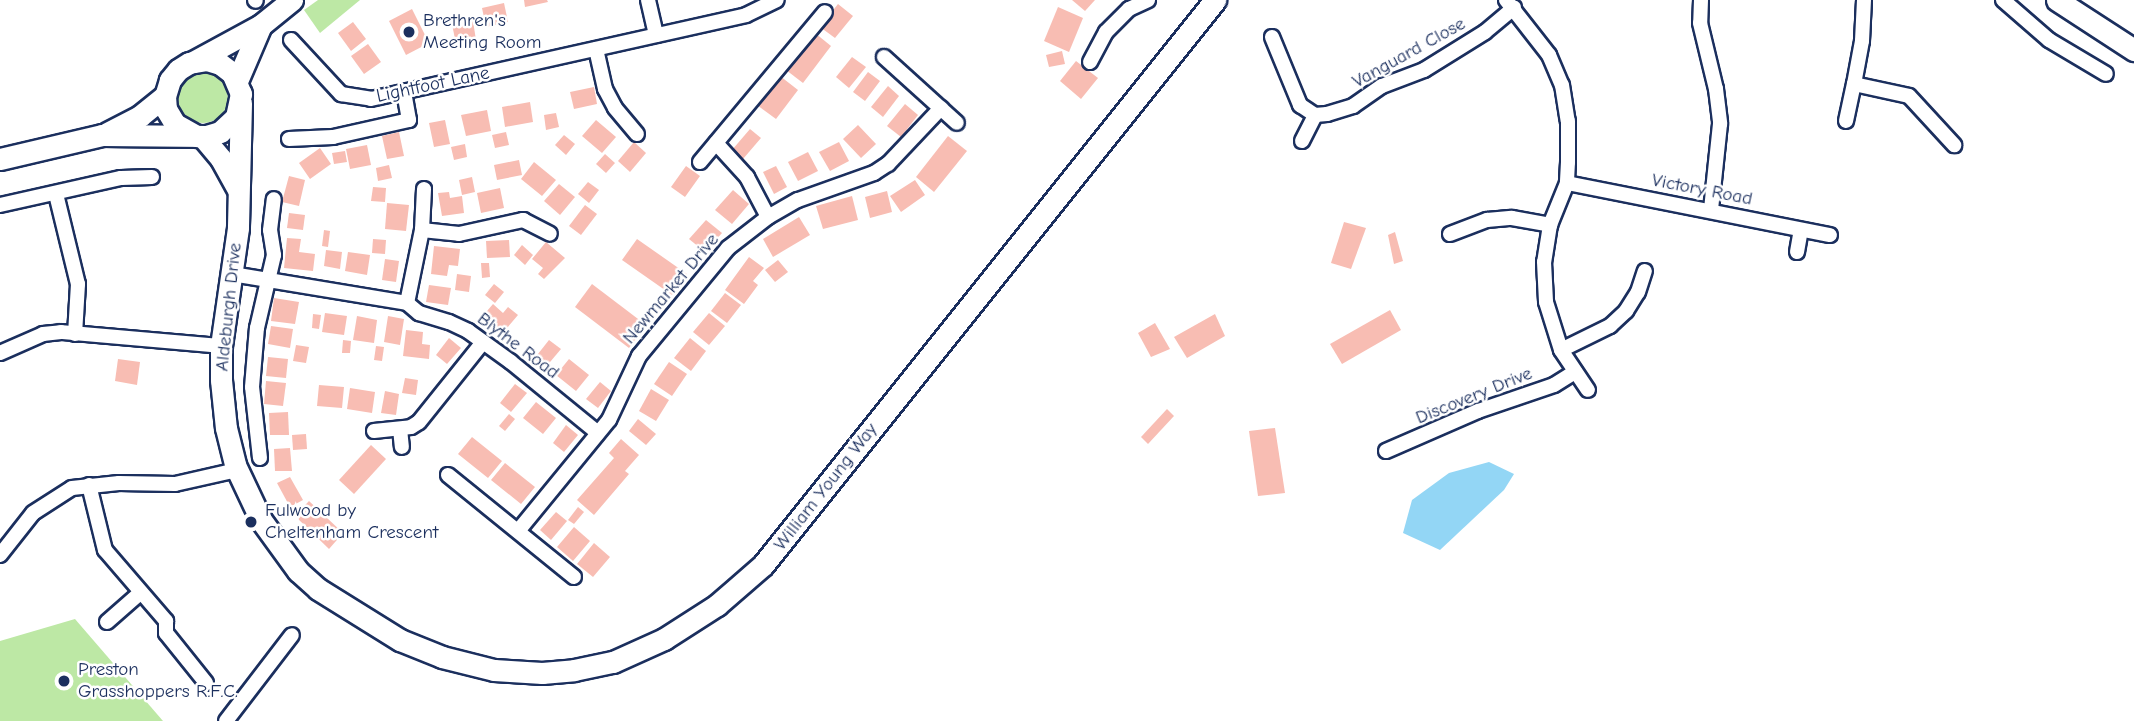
<!DOCTYPE html>
<style>
body{margin:0}
#map{position:relative;width:2134px;height:721px;overflow:hidden;background:#fff;font-family:"Comic Neue",sans-serif}
div>[style]{position:absolute}
[style*='--x']{left:calc(var(--x)*1px);top:calc(var(--y)*1px);width:calc(var(--w)*1px);rotate:calc(var(--a)*1deg)}
.green>*{inset:0;background:#bde8a5}
.round{border-radius:50%}
.water>*{inset:0;background:#93d6f5}
.building>*{inset:0;background:#f8bdb3}
.roads{filter:drop-shadow(2px 0 #1b2f5e) drop-shadow(-2px 0 #1b2f5e) drop-shadow(0 2px #1b2f5e) drop-shadow(0 -2px #1b2f5e)}
.street>*{height:14px;margin:-7px;padding:0 7px;transform-origin:7px;border-radius:7px;background:#fff}
.secondary>*{height:21px;margin:-10.5px;padding:0 10.5px;transform-origin:10.5px;border-radius:10.5px;background:#fff}
.dots>*{width:19px;height:19px;translate:-50% -50%;box-sizing:border-box;border:4px solid #fff;border-radius:50%}
span{translate:-50% -50%;white-space:nowrap;text-align:center;line-height:1.15;-webkit-text-stroke:5px #fff;paint-order:stroke}
.poi-label{font-size:19px;color:#1b2f5e}
.left{translate:0 -50%;text-align:left}
.street-label{font-size:19px;color:#1b2f5e}
</style>
<div id="map">
<div class="green">
<div style="clip-path:polygon(318px 0,360px 0,320px 33px,304px 10px)"></div>
<div class="round" style="left:178px;top:73px;width:50px;height:50px"></div>
<div style="clip-path:polygon(75px 619px,163px 721px,0 721px,0 641px)"></div>
</div>
<div class="water">
<div style="clip-path:polygon(1489px 462px,1514px 474px,1504px 490px,1440px 550px,1403px 533px,1412px 500px,1449px 473px)"></div>
</div>
<div class="building">
<div style="clip-path:polygon(524px 0,547px 0,548px 2px,525px 7px)"></div>
<div style="clip-path:polygon(1072px 0,1095px 0,1085px 11px)"></div>
<div style="clip-path:polygon(504px 3px,508px 22px,486px 27px,482px 8px)"></div>
<div style="clip-path:polygon(838px 4px,853px 16px,835px 38px,820px 27px)"></div>
<div style="clip-path:polygon(1058px 7px,1083px 18px,1069px 52px,1044px 41px)"></div>
<div style="clip-path:polygon(412px 9px,429px 43px,406px 55px,389px 21px)"></div>
<div style="clip-path:polygon(472px 15px,476px 40px,456px 44px,451px 19px)"></div>
<div style="clip-path:polygon(353px 22px,366px 39px,351px 51px,338px 33px)"></div>
<div style="clip-path:polygon(815px 33px,831px 46px,803px 83px,786px 70px)"></div>
<div style="clip-path:polygon(368px 44px,381px 62px,364px 74px,351px 56px)"></div>
<div style="clip-path:polygon(1062px 51px,1065px 64px,1049px 67px,1046px 55px)"></div>
<div style="clip-path:polygon(852px 57px,866px 67px,849px 88px,836px 77px)"></div>
<div style="clip-path:polygon(1076px 61px,1098px 78px,1081px 99px,1060px 81px)"></div>
<div style="clip-path:polygon(868px 72px,880px 81px,865px 101px,853px 92px)"></div>
<div style="clip-path:polygon(780px 76px,798px 90px,776px 119px,757px 105px)"></div>
<div style="clip-path:polygon(888px 86px,899px 96px,883px 117px,871px 107px)"></div>
<div style="clip-path:polygon(594px 87px,597px 104px,574px 109px,570px 92px)"></div>
<div style="clip-path:polygon(530px 102px,533px 122px,505px 127px,502px 107px)"></div>
<div style="clip-path:polygon(905px 104px,918px 115px,901px 137px,887px 126px)"></div>
<div style="clip-path:polygon(487px 110px,491px 131px,466px 136px,461px 115px)"></div>
<div style="clip-path:polygon(556px 113px,559px 127px,546px 130px,544px 115px)"></div>
<div style="clip-path:polygon(445px 120px,450px 144px,434px 147px,429px 123px)"></div>
<div style="clip-path:polygon(596px 120px,616px 137px,602px 153px,582px 136px)"></div>
<div style="clip-path:polygon(858px 125px,876px 144px,861px 158px,843px 139px)"></div>
<div style="clip-path:polygon(750px 129px,761px 138px,743px 159px,732px 150px)"></div>
<div style="clip-path:polygon(399px 132px,404px 156px,387px 159px,382px 136px)"></div>
<div style="clip-path:polygon(506px 132px,509px 145px,495px 148px,492px 135px)"></div>
<div style="clip-path:polygon(564px 135px,575px 144px,566px 155px,555px 145px)"></div>
<div style="clip-path:polygon(948px 136px,967px 151px,934px 192px,916px 177px)"></div>
<div style="clip-path:polygon(634px 142px,646px 153px,630px 172px,618px 161px)"></div>
<div style="clip-path:polygon(839px 142px,849px 161px,830px 171px,819px 152px)"></div>
<div style="clip-path:polygon(465px 144px,467px 157px,454px 160px,451px 147px)"></div>
<div style="clip-path:polygon(367px 145px,371px 165px,350px 169px,346px 149px)"></div>
<div style="clip-path:polygon(320px 148px,331px 164px,310px 179px,299px 163px)"></div>
<div style="clip-path:polygon(345px 151px,347px 162px,334px 164px,332px 153px)"></div>
<div style="clip-path:polygon(808px 152px,818px 171px,798px 181px,788px 162px)"></div>
<div style="clip-path:polygon(605px 154px,615px 163px,606px 173px,596px 164px)"></div>
<div style="clip-path:polygon(519px 160px,522px 175px,497px 180px,494px 165px)"></div>
<div style="clip-path:polygon(534px 162px,556px 180px,542px 196px,521px 179px)"></div>
<div style="clip-path:polygon(389px 165px,392px 178px,378px 181px,376px 168px)"></div>
<div style="clip-path:polygon(686px 166px,700px 176px,685px 197px,671px 187px)"></div>
<div style="clip-path:polygon(776px 166px,787px 187px,774px 194px,763px 172px)"></div>
<div style="clip-path:polygon(289px 176px,305px 180px,299px 206px,282px 202px)"></div>
<div style="clip-path:polygon(472px 177px,475px 192px,462px 195px,459px 180px)"></div>
<div style="clip-path:polygon(915px 180px,925px 195px,901px 212px,890px 196px)"></div>
<div style="clip-path:polygon(588px 182px,599px 190px,589px 203px,578px 194px)"></div>
<div style="clip-path:polygon(559px 184px,575px 197px,560px 215px,544px 201px)"></div>
<div style="clip-path:polygon(373px 187px,386px 188px,385px 202px,371px 201px)"></div>
<div style="clip-path:polygon(500px 188px,504px 208px,481px 213px,477px 193px)"></div>
<div style="clip-path:polygon(733px 190px,749px 204px,732px 224px,715px 210px)"></div>
<div style="clip-path:polygon(887px 191px,892px 212px,870px 218px,865px 197px)"></div>
<div style="clip-path:polygon(449px 192px,450px 198px,462px 196px,464px 213px,442px 216px,438px 193px)"></div>
<div style="clip-path:polygon(852px 196px,858px 220px,823px 229px,816px 206px)"></div>
<div style="clip-path:polygon(387px 203px,409px 205px,406px 231px,385px 229px)"></div>
<div style="clip-path:polygon(585px 205px,597px 214px,581px 235px,569px 226px)"></div>
<div style="clip-path:polygon(289px 213px,305px 215px,303px 230px,287px 228px)"></div>
<div style="clip-path:polygon(799px 217px,810px 235px,773px 257px,763px 239px)"></div>
<div style="clip-path:polygon(706px 220px,722px 233px,705px 252px,689px 239px)"></div>
<div style="clip-path:polygon(1344px 222px,1366px 228px,1351px 269px,1331px 263px)"></div>
<div style="clip-path:polygon(324px 230px,330px 231px,328px 247px,322px 246px)"></div>
<div style="clip-path:polygon(1395px 232px,1403px 261px,1394px 264px,1388px 235px)"></div>
<div style="clip-path:polygon(287px 238px,301px 239px,299px 252px,315px 254px,313px 271px,284px 268px)"></div>
<div style="clip-path:polygon(373px 239px,386px 240px,385px 254px,372px 253px)"></div>
<div style="clip-path:polygon(637px 239px,687px 274px,672px 295px,622px 260px)"></div>
<div style="clip-path:polygon(509px 240px,510px 257px,487px 258px,486px 241px)"></div>
<div style="clip-path:polygon(546px 242px,565px 258px,544px 279px,538px 274px,543px 268px,532px 259px)"></div>
<div style="clip-path:polygon(522px 245px,533px 255px,525px 265px,514px 255px)"></div>
<div style="clip-path:polygon(434px 246px,460px 249px,458px 266px,449px 265px,447px 276px,431px 274px)"></div>
<div style="clip-path:polygon(326px 250px,342px 252px,340px 269px,324px 266px)"></div>
<div style="clip-path:polygon(348px 252px,370px 255px,367px 275px,345px 271px)"></div>
<div style="clip-path:polygon(749px 257px,764px 268px,753px 281px,758px 285px,744px 304px,725px 290px)"></div>
<div style="clip-path:polygon(385px 259px,399px 261px,396px 282px,382px 280px)"></div>
<div style="clip-path:polygon(778px 260px,788px 272px,775px 282px,765px 270px)"></div>
<div style="clip-path:polygon(481px 263px,489px 263px,490px 277px,482px 278px)"></div>
<div style="clip-path:polygon(457px 274px,471px 276px,469px 292px,455px 290px)"></div>
<div style="clip-path:polygon(494px 284px,504px 292px,495px 303px,485px 295px)"></div>
<div style="clip-path:polygon(592px 284px,646px 325px,629px 348px,575px 307px)"></div>
<div style="clip-path:polygon(429px 285px,451px 288px,448px 305px,426px 302px)"></div>
<div style="clip-path:polygon(725px 293px,741px 305px,727px 323px,711px 311px)"></div>
<div style="clip-path:polygon(274px 298px,299px 302px,295px 324px,271px 321px)"></div>
<div style="clip-path:polygon(493px 304px,503px 313px,508px 307px,518px 315px,501px 335px,481px 318px)"></div>
<div style="clip-path:polygon(1390px 310px,1401px 330px,1342px 364px,1330px 344px)"></div>
<div style="clip-path:polygon(325px 313px,347px 316px,344px 335px,322px 332px)"></div>
<div style="clip-path:polygon(709px 313px,725px 326px,709px 345px,693px 332px)"></div>
<div style="clip-path:polygon(313px 314px,321px 315px,319px 329px,312px 328px)"></div>
<div style="clip-path:polygon(1215px 314px,1225px 336px,1187px 358px,1174px 337px)"></div>
<div style="clip-path:polygon(357px 316px,377px 320px,374px 343px,353px 340px)"></div>
<div style="clip-path:polygon(388px 316px,404px 319px,400px 345px,384px 342px)"></div>
<div style="clip-path:polygon(1155px 323px,1170px 349px,1151px 357px,1138px 333px)"></div>
<div style="clip-path:polygon(271px 326px,293px 329px,290px 348px,268px 344px)"></div>
<div style="clip-path:polygon(406px 330px,423px 332px,422px 344px,430px 345px,429px 359px,403px 356px)"></div>
<div style="clip-path:polygon(449px 338px,461px 348px,447px 364px,436px 355px)"></div>
<div style="clip-path:polygon(690px 338px,706px 351px,691px 371px,674px 358px)"></div>
<div style="clip-path:polygon(343px 340px,351px 341px,350px 353px,342px 353px)"></div>
<div style="clip-path:polygon(549px 340px,561px 349px,545px 368px,534px 359px)"></div>
<div style="clip-path:polygon(296px 345px,309px 347px,306px 363px,293px 361px)"></div>
<div style="clip-path:polygon(376px 346px,384px 347px,382px 361px,374px 360px)"></div>
<div style="clip-path:polygon(268px 357px,288px 359px,286px 378px,266px 376px)"></div>
<div style="clip-path:polygon(118px 359px,140px 362px,137px 385px,115px 381px)"></div>
<div style="clip-path:polygon(569px 359px,589px 375px,576px 391px,556px 375px)"></div>
<div style="clip-path:polygon(669px 362px,687px 374px,672px 396px,654px 384px)"></div>
<div style="clip-path:polygon(405px 378px,418px 380px,416px 395px,402px 393px)"></div>
<div style="clip-path:polygon(266px 381px,286px 383px,283px 406px,264px 404px)"></div>
<div style="clip-path:polygon(600px 382px,611px 391px,598px 408px,586px 399px)"></div>
<div style="clip-path:polygon(515px 384px,527px 393px,511px 412px,500px 403px)"></div>
<div style="clip-path:polygon(319px 385px,344px 387px,342px 408px,317px 406px)"></div>
<div style="clip-path:polygon(350px 388px,375px 392px,372px 413px,347px 409px)"></div>
<div style="clip-path:polygon(651px 389px,669px 400px,656px 421px,639px 411px)"></div>
<div style="clip-path:polygon(385px 391px,399px 394px,396px 415px,381px 413px)"></div>
<div style="clip-path:polygon(536px 402px,556px 418px,543px 434px,523px 418px)"></div>
<div style="clip-path:polygon(1167px 409px,1174px 416px,1148px 444px,1141px 437px)"></div>
<div style="clip-path:polygon(288px 412px,289px 435px,270px 435px,269px 413px)"></div>
<div style="clip-path:polygon(509px 414px,515px 419px,505px 431px,499px 426px)"></div>
<div style="clip-path:polygon(638px 419px,656px 434px,646px 445px,629px 431px)"></div>
<div style="clip-path:polygon(566px 425px,578px 435px,564px 452px,553px 443px)"></div>
<div style="clip-path:polygon(1275px 428px,1285px 493px,1258px 496px,1249px 431px)"></div>
<div style="clip-path:polygon(306px 434px,307px 449px,293px 450px,292px 435px)"></div>
<div style="clip-path:polygon(472px 437px,502px 461px,488px 478px,458px 454px)"></div>
<div style="clip-path:polygon(621px 439px,639px 455px,625px 471px,629px 474px,594px 515px,577px 500px,614px 458px,609px 453px)"></div>
<div style="clip-path:polygon(371px 445px,386px 459px,354px 494px,339px 480px)"></div>
<div style="clip-path:polygon(290px 448px,292px 471px,275px 471px,274px 449px)"></div>
<div style="clip-path:polygon(505px 463px,535px 487px,521px 504px,491px 480px)"></div>
<div style="clip-path:polygon(290px 477px,303px 500px,290px 507px,277px 483px)"></div>
<div style="clip-path:polygon(309px 501px,343px 533px,329px 549px,295px 516px)"></div>
<div style="clip-path:polygon(578px 507px,584px 512px,574px 524px,568px 520px)"></div>
<div style="clip-path:polygon(556px 512px,567px 521px,551px 540px,540px 530px)"></div>
<div style="clip-path:polygon(574px 527px,590px 541px,573px 561px,557px 547px)"></div>
<div style="clip-path:polygon(594px 543px,610px 557px,593px 577px,577px 564px)"></div>
</div>
<div class="roads">
<div class="street">
<div style="--x:255;--y:0;--w:1;--a:45"></div>
<div style="--x:648;--y:0;--w:36;--a:77"></div>
<div style="--x:1506;--y:0;--w:70;--a:52"></div>
<div style="--x:1549;--y:55;--w:33;--a:67"></div>
<div style="--x:1562;--y:85;--w:36;--a:81"></div>
<div style="--x:1568;--y:121;--w:41;--a:90"></div>
<div style="--x:1568;--y:162;--w:21;--a:93"></div>
<div style="--x:1567;--y:183;--w:45;--a:112"></div>
<div style="--x:1550;--y:225;--w:37;--a:99"></div>
<div style="--x:1544;--y:262;--w:40;--a:87.1"></div>
<div style="--x:1546;--y:302;--w:50;--a:72.6"></div>
<div style="--x:1561;--y:350;--w:48;--a:56"></div>
<div style="--x:1701;--y:0;--w:23;--a:92"></div>
<div style="--x:1700;--y:23;--w:68;--a:76.4"></div>
<div style="--x:1716;--y:89;--w:35;--a:83"></div>
<div style="--x:1720;--y:124;--w:86;--a:96"></div>
<div style="--x:1864;--y:0;--w:41;--a:92.8"></div>
<div style="--x:1862;--y:41;--w:44;--a:100.5"></div>
<div style="--x:1854;--y:84;--w:56;--a:12.3"></div>
<div style="--x:1909;--y:96;--w:67;--a:47.4"></div>
<div style="--x:2003;--y:0;--w:61;--a:41"></div>
<div style="--x:2049;--y:40;--w:66;--a:30.8"></div>
<div style="--x:1272;--y:37;--w:74;--a:67.6"></div>
<div style="--x:1300;--y:105;--w:18;--a:34"></div>
<div style="--x:1315;--y:115;--w:12;--a:-5"></div>
<div style="--x:1327;--y:114;--w:27;--a:-17"></div>
<div style="--x:1353;--y:106;--w:35;--a:-35"></div>
<div style="--x:1382;--y:86;--w:45;--a:-20.9"></div>
<div style="--x:1424;--y:70;--w:72;--a:-31.9"></div>
<div style="--x:1485;--y:32;--w:38;--a:-40"></div>
<div style="--x:291;--y:40;--w:74;--a:47.2"></div>
<div style="--x:341;--y:94;--w:30;--a:9"></div>
<div style="--x:371;--y:99;--w:384;--a:-12.6"></div>
<div style="--x:746;--y:15;--w:34;--a:-26"></div>
<div style="--x:596;--y:49;--w:41;--a:77.3"></div>
<div style="--x:605;--y:89;--w:21;--a:62"></div>
<div style="--x:615;--y:108;--w:34;--a:50"></div>
<div style="--x:884;--y:57;--w:98;--a:42.1"></div>
<div style="--x:1090;--y:62;--w:34;--a:-62"></div>
<div style="--x:1106;--y:32;--w:33;--a:-45"></div>
<div style="--x:1129;--y:9;--w:21;--a:-25"></div>
<div style="--x:1846;--y:121;--w:38;--a:-78"></div>
<div style="--x:289;--y:139;--w:44;--a:-2.6"></div>
<div style="--x:333;--y:137;--w:78;--a:-12.6"></div>
<div style="--x:409;--y:120;--w:27;--a:-100"></div>
<div style="--x:1302;--y:141;--w:29;--a:-63"></div>
<div style="--x:716;--y:143;--w:46;--a:47.6"></div>
<div style="--x:747;--y:177;--w:45;--a:62.3"></div>
<div style="--x:700;--y:162;--w:195;--a:-50.2"></div>
<div style="--x:1567;--y:183;--w:268;--a:11.2"></div>
<div style="--x:56;--y:194;--w:93;--a:76.3"></div>
<div style="--x:78;--y:284;--w:50;--a:93.4"></div>
<div style="--x:0;--y:205;--w:124;--a:-12.6"></div>
<div style="--x:121;--y:178;--w:31;--a:-2"></div>
<div style="--x:422;--y:230;--w:37;--a:6"></div>
<div style="--x:459;--y:234;--w:66;--a:-12.3"></div>
<div style="--x:523;--y:220;--w:30;--a:27"></div>
<div style="--x:1450;--y:234;--w:40;--a:-21"></div>
<div style="--x:1487;--y:220;--w:25;--a:-5"></div>
<div style="--x:1512;--y:218;--w:39;--a:10"></div>
<div style="--x:1797;--y:252;--w:22;--a:-80"></div>
<div style="--x:232;--y:274;--w:177;--a:9.4"></div>
<div style="--x:407;--y:303;--w:16;--a:40"></div>
<div style="--x:419;--y:313;--w:31;--a:17"></div>
<div style="--x:449;--y:322;--w:21;--a:25"></div>
<div style="--x:468;--y:331;--w:53;--a:35.8"></div>
<div style="--x:511;--y:362;--w:112;--a:39.2"></div>
<div style="--x:407;--y:303;--w:75;--a:-78.4"></div>
<div style="--x:422;--y:230;--w:41;--a:-87.2"></div>
<div style="--x:1561;--y:350;--w:55;--a:-26.1"></div>
<div style="--x:1610;--y:326;--w:22;--a:-43"></div>
<div style="--x:1626;--y:311;--w:22;--a:-58"></div>
<div style="--x:1638;--y:292;--w:22;--a:-72"></div>
<div style="--x:0;--y:353;--w:47;--a:-23.8"></div>
<div style="--x:43;--y:334;--w:18;--a:-6"></div>
<div style="--x:61;--y:332;--w:161;--a:5"></div>
<div style="--x:400;--y:429;--w:18;--a:84"></div>
<div style="--x:374;--y:431;--w:37;--a:-6"></div>
<div style="--x:411;--y:427;--w:9;--a:-32"></div>
<div style="--x:419;--y:422;--w:102;--a:-51.3"></div>
<div style="--x:1386;--y:451;--w:100;--a:-23.5"></div>
<div style="--x:1478;--y:411;--w:80;--a:-18.9"></div>
<div style="--x:1554;--y:385;--w:25;--a:-32"></div>
<div style="--x:260;--y:458;--w:71;--a:-96.4"></div>
<div style="--x:252;--y:387;--w:59;--a:-85.2"></div>
<div style="--x:257;--y:328;--w:75;--a:-76.9"></div>
<div style="--x:274;--y:255;--w:25;--a:-99"></div>
<div style="--x:270;--y:230;--w:31;--a:-83"></div>
<div style="--x:448;--y:475;--w:162;--a:39"></div>
<div style="--x:89;--y:485;--w:67;--a:76.2"></div>
<div style="--x:105;--y:550;--w:94;--a:49.3"></div>
<div style="--x:166;--y:621;--w:12;--a:90"></div>
<div style="--x:166;--y:633;--w:64;--a:51.3"></div>
<div style="--x:518;--y:531;--w:144;--a:-50.7"></div>
<div style="--x:609;--y:420;--w:71;--a:-64.9"></div>
<div style="--x:639;--y:356;--w:140;--a:-50.5"></div>
<div style="--x:728;--y:248;--w:51;--a:-37.8"></div>
<div style="--x:768;--y:217;--w:34;--a:-30"></div>
<div style="--x:798;--y:200;--w:81;--a:-19.6"></div>
<div style="--x:874;--y:173;--w:17;--a:-33"></div>
<div style="--x:888;--y:164;--w:77;--a:-46.6"></div>
<div style="--x:0;--y:555;--w:53;--a:-51.8"></div>
<div style="--x:33;--y:513;--w:46;--a:-32.7"></div>
<div style="--x:72;--y:488;--w:47;--a:-6.1"></div>
<div style="--x:119;--y:483;--w:56;--a:1"></div>
<div style="--x:175;--y:484;--w:64;--a:-12.7"></div>
<div style="--x:107;--y:622;--w:44;--a:-41.3"></div>
<div style="--x:226;--y:721;--w:108;--a:-52.5"></div>
</div>
<div class="secondary">
<div style="--x:2057;--y:0;--w:92;--a:33"></div>
<div style="--x:193;--y:62;--w:77;--a:-28.6"></div>
<div style="--x:261;--y:25;--w:40;--a:-39"></div>
<div style="--x:237;--y:81;--w:61;--a:-66.8"></div>
<div style="--x:241;--y:103;--w:125;--a:91.4"></div>
<div style="--x:238;--y:228;--w:119;--a:98.2"></div>
<div style="--x:221;--y:346;--w:34;--a:90"></div>
<div style="--x:221;--y:380;--w:48;--a:84.1"></div>
<div style="--x:226;--y:428;--w:38;--a:76"></div>
<div style="--x:235;--y:465;--w:61;--a:64.7"></div>
<div style="--x:261;--y:520;--w:63;--a:54"></div>
<div style="--x:298;--y:571;--w:27;--a:42"></div>
<div style="--x:318;--y:589;--w:97;--a:31.9"></div>
<div style="--x:400;--y:640;--w:45;--a:22"></div>
<div style="--x:442;--y:657;--w:54;--a:14"></div>
<div style="--x:494;--y:670;--w:48;--a:3.6"></div>
<div style="--x:542;--y:673;--w:32;--a:-5"></div>
<div style="--x:574;--y:670;--w:40;--a:-12"></div>
<div style="--x:613;--y:662;--w:56;--a:-24.3"></div>
<div style="--x:664;--y:639;--w:63;--a:-32.7"></div>
<div style="--x:717;--y:605;--w:61;--a:-41"></div>
<div style="--x:763;--y:565;--w:724;--a:-51.34"></div>
<div style="--x:107;--y:133;--w:37;--a:-27"></div>
<div style="--x:140;--y:116;--w:32;--a:-39"></div>
<div style="--x:202;--y:136;--w:30;--a:50"></div>
<div style="--x:221;--y:159;--w:35;--a:61"></div>
<div style="--x:0;--y:159;--w:105;--a:-13.2"></div>
<div style="--x:102;--y:135;--w:104;--a:0.6"></div>
<div style="--x:206;--y:136;--w:15;--a:-16"></div>
<div style="--x:220;--y:132;--w:22;--a:-43"></div>
<div style="--x:236;--y:117;--w:24;--a:-78"></div>
<div style="--x:241;--y:94;--w:23;--a:-113"></div>
<div style="--x:232;--y:73;--w:15;--a:-143"></div>
<div style="--x:220;--y:64;--w:14;--a:-163"></div>
<div style="--x:207;--y:60;--w:18;--a:171"></div>
<div style="--x:189;--y:63;--w:13;--a:148"></div>
<div style="--x:178;--y:70;--w:13;--a:129"></div>
<div style="--x:170;--y:80;--w:17;--a:107"></div>
<div style="--x:165;--y:96;--w:13;--a:86"></div>
<div style="--x:166;--y:109;--w:17;--a:59"></div>
<div style="--x:175;--y:124;--w:25;--a:29"></div>
</div>
</div>
<div class="dots">
<div style="left:409px;top:32px;background:#1b2f5e"></div>
<div style="left:251px;top:522px;background:#1b2f5e"></div>
<div style="left:64px;top:681px;background:#1b2f5e"></div>
</div>
<div class="poi-label">
<span class="left" style="left:423px;top:32px">Brethren's<br>Meeting Room</span>
<span class="left" style="left:265px;top:522px">Fulwood by<br>Cheltenham Crescent</span>
<span class="left" style="left:78px;top:681px">Preston<br>Grasshoppers R.F.C.</span>
</div>
<div class="street-label">
<span style="left:1409px;top:53px;rotate:-29deg">Vanguard Close</span>
<span style="left:433px;top:85px;rotate:-12deg">Lightfoot Lane</span>
<span style="left:1702px;top:190px;rotate:11deg">Victory Road</span>
<span style="left:671px;top:289px;rotate:-50deg">Newmarket Drive</span>
<span style="left:229px;top:307px;rotate:-84deg">Aldeburgh Drive</span>
<span style="left:518px;top:346px;rotate:37deg">Blythe Road</span>
<span style="left:1474px;top:396px;rotate:-22deg">Discovery Drive</span>
<span style="left:826px;top:487px;rotate:-52deg">William Young Way</span>
</div>
</div>
